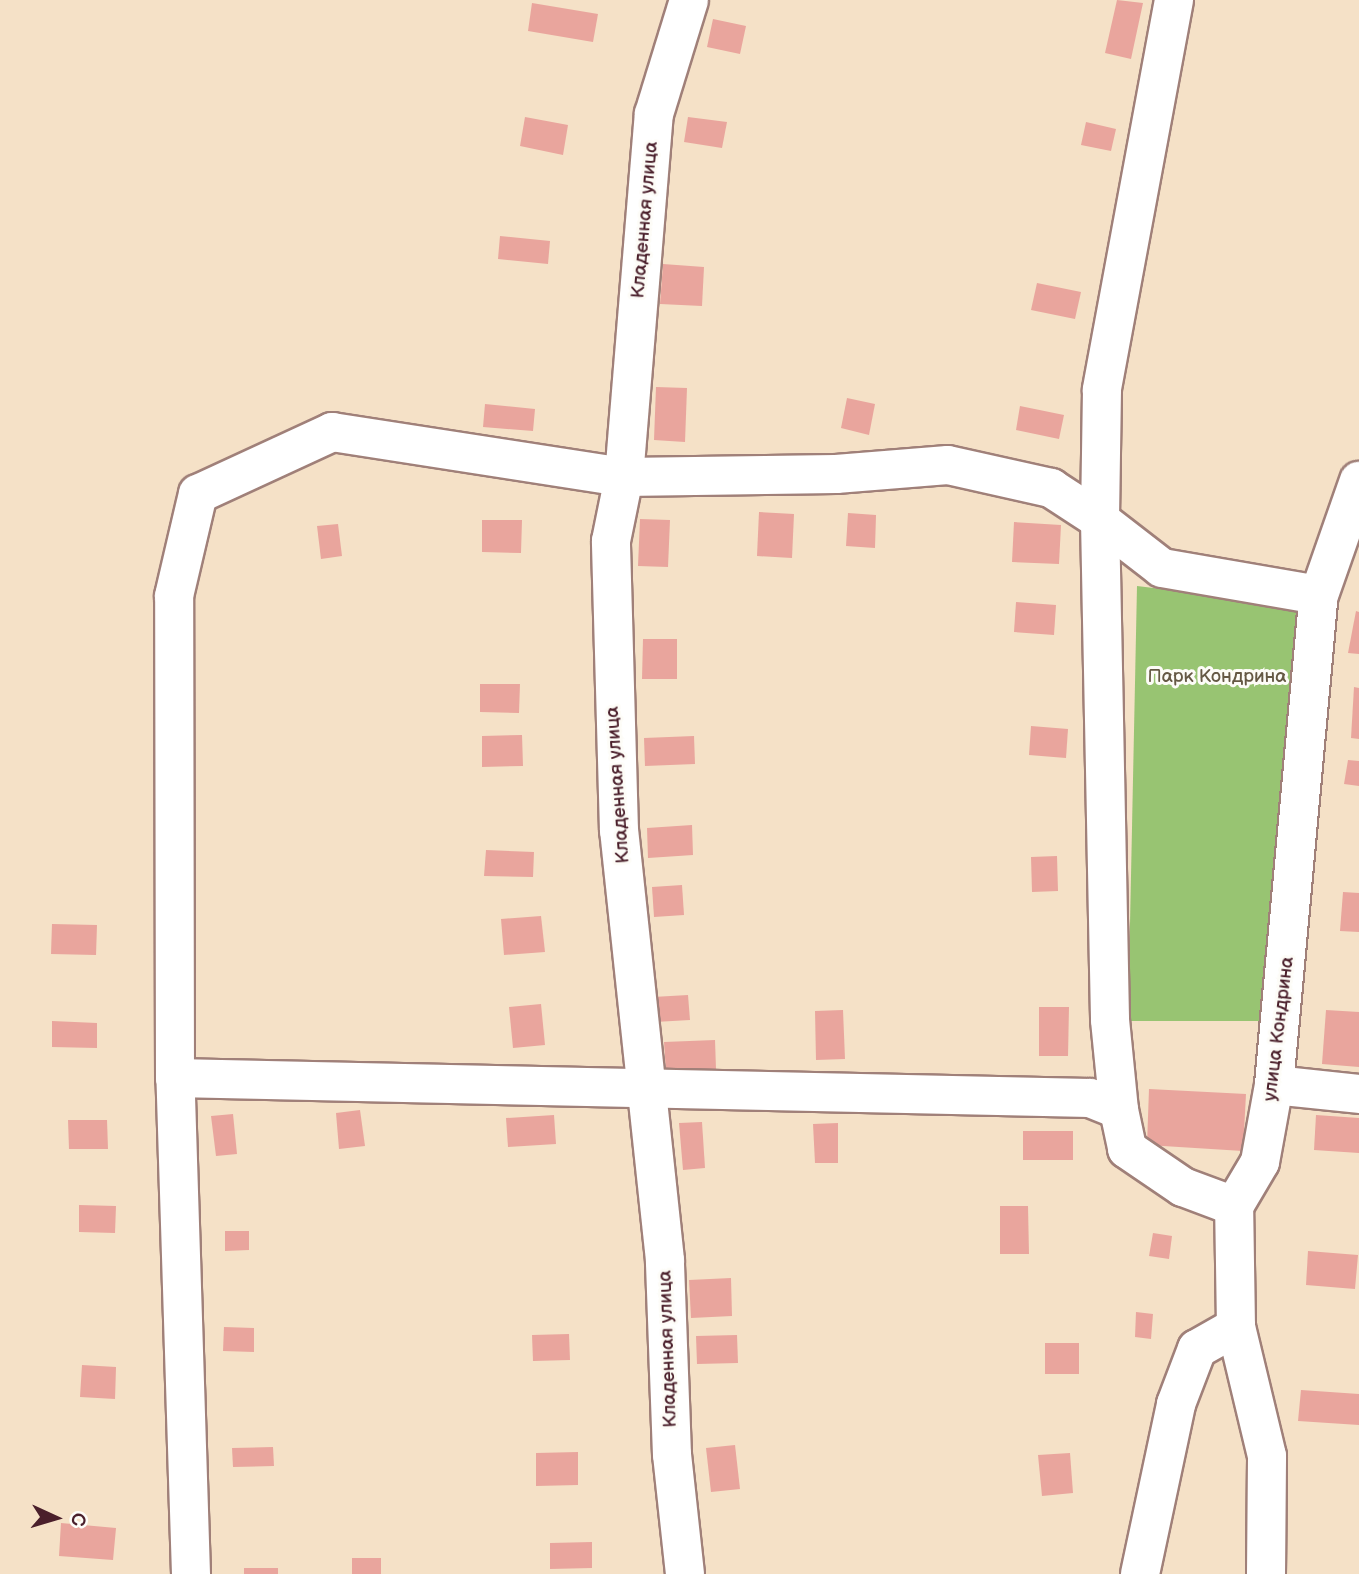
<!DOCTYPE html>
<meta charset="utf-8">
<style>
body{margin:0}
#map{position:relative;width:1359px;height:1574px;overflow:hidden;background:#f5e1c7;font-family:"Balsamiq Sans",sans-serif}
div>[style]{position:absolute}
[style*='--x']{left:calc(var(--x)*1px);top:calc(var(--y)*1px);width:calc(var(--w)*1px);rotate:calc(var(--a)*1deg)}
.green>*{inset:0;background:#98c472}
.building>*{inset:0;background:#e9a59d}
.roads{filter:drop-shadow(2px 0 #a08079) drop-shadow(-2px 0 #a08079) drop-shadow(0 2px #a08079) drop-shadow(0 -2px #a08079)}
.minor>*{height:38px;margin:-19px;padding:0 19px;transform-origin:19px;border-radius:19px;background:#fff}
span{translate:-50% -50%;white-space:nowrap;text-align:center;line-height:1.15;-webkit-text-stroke:6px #fdfcf7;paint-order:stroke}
.street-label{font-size:19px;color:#4a1f2b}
.park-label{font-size:19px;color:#655944}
.north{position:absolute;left:21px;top:1483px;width:70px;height:70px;-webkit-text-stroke:5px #fdfcf7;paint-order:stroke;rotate:94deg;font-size:19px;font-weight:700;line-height:28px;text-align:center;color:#4a1f2b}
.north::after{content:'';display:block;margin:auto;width:24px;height:32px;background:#4a1f2b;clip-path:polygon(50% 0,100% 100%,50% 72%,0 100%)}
</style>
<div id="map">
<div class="green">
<div style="clip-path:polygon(1137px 586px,1303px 606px,1270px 1021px,1128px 1021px)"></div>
</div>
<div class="building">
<div style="clip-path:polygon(1117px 0,1143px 3px,1131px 59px,1105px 53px)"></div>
<div style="clip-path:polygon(532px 3px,598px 14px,593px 42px,528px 31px)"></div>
<div style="clip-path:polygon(713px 19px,746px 26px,740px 54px,707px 47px)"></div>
<div style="clip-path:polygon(525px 117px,568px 125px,563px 155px,520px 146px)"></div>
<div style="clip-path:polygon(688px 117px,727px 122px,722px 148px,684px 142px)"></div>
<div style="clip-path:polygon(1086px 122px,1116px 129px,1111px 151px,1081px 145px)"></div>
<div style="clip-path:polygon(500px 236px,550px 241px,548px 264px,498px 259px)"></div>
<div style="clip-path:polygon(663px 264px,704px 267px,702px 306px,660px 304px)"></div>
<div style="clip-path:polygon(1037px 283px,1081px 292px,1075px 319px,1031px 310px)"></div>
<div style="clip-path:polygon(656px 387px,687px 388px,685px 442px,654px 440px)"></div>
<div style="clip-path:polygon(847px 398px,875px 404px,869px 435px,841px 428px)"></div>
<div style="clip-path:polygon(485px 404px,535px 409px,533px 431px,483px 427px)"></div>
<div style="clip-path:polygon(1020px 406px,1064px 415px,1059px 439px,1016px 430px)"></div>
<div style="clip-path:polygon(759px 512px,794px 514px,792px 558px,757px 556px)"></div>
<div style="clip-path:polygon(848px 513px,876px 515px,875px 548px,846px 546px)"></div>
<div style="clip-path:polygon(640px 519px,670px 520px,668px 567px,638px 566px)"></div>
<div style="clip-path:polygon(482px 520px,522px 520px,521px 553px,482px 552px)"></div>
<div style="clip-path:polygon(1014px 522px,1061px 525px,1059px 564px,1012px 562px)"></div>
<div style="clip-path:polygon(338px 524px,342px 556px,321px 559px,317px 526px)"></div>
<div style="clip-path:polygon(1016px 602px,1056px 605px,1054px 635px,1014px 632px)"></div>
<div style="clip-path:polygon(1356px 611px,1359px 612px,1359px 654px,1348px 653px)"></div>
<div style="clip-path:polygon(643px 639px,677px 639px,677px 679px,642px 679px)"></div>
<div style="clip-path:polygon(480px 684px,520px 684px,519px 713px,480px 712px)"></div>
<div style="clip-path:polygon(1354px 687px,1359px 688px,1359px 739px,1351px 738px)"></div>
<div style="clip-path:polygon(1031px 726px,1068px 729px,1066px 758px,1029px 755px)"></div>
<div style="clip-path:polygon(522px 735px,523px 766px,482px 767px,482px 736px)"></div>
<div style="clip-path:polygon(694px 736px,695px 764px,645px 766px,644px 738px)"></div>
<div style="clip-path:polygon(1348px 760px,1359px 761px,1359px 786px,1344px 784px)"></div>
<div style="clip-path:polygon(692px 825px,693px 855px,648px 858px,647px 828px)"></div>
<div style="clip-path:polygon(486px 850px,534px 852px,533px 877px,484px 876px)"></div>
<div style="clip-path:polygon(1057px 856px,1058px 891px,1032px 892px,1031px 857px)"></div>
<div style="clip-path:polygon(682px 885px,684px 915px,654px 917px,652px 887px)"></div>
<div style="clip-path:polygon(1343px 892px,1359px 893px,1359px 932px,1340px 931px)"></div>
<div style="clip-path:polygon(541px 916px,545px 952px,504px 955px,501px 919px)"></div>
<div style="clip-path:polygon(52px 924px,97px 925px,96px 955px,51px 954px)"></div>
<div style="clip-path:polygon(688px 995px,690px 1020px,655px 1022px,653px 997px)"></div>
<div style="clip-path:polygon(541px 1004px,545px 1045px,513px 1048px,509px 1007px)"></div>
<div style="clip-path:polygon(1039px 1007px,1069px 1007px,1068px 1056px,1039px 1056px)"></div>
<div style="clip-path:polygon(843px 1010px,845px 1059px,816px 1060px,815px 1011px)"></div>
<div style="clip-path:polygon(1326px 1010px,1359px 1012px,1359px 1067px,1322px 1064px)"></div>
<div style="clip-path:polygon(52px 1021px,97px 1023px,97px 1048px,52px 1047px)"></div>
<div style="clip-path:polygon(715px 1040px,716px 1069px,666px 1072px,664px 1042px)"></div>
<div style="clip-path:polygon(1149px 1089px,1246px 1094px,1243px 1151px,1147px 1145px)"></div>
<div style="clip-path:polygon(360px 1110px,365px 1146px,339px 1149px,336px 1113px)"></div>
<div style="clip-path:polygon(233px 1114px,237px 1154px,216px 1156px,211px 1116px)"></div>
<div style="clip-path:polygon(554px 1115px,556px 1144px,508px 1147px,506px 1118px)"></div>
<div style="clip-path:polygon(1316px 1115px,1359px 1118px,1359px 1153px,1314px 1150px)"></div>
<div style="clip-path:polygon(68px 1120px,107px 1120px,108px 1149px,69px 1149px)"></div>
<div style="clip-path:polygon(702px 1122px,705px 1168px,683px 1170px,679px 1123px)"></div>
<div style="clip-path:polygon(838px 1123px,838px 1163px,815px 1163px,813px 1124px)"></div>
<div style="clip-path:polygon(1023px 1131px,1073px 1131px,1073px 1160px,1023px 1160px)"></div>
<div style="clip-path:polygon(79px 1205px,116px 1206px,115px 1233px,79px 1232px)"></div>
<div style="clip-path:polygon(1000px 1206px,1028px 1206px,1029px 1254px,1000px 1254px)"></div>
<div style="clip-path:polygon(225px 1231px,249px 1231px,249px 1250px,225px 1251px)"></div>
<div style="clip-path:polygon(1153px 1233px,1172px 1236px,1169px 1259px,1149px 1256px)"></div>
<div style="clip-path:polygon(1308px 1251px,1358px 1255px,1355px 1289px,1306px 1285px)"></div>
<div style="clip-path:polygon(731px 1278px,732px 1316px,691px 1318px,689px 1280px)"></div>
<div style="clip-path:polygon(1136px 1312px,1153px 1314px,1151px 1339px,1135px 1337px)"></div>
<div style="clip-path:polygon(224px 1327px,254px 1328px,254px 1352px,223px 1351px)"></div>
<div style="clip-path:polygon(569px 1334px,570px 1360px,533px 1361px,532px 1335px)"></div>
<div style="clip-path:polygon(737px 1335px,738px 1363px,697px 1364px,696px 1336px)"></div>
<div style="clip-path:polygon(1045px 1343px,1079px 1343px,1079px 1374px,1045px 1374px)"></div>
<div style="clip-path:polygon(82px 1365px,116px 1367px,115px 1399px,80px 1397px)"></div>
<div style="clip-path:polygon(1301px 1390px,1359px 1394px,1359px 1425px,1298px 1421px)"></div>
<div style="clip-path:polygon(735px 1445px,740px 1489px,711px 1492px,706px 1448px)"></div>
<div style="clip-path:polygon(273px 1447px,274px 1466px,233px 1467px,232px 1448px)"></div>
<div style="clip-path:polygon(578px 1452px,578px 1485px,536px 1486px,536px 1453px)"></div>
<div style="clip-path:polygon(1070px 1453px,1073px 1493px,1042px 1496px,1038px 1455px)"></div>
<div style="clip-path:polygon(61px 1523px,116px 1528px,113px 1560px,59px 1556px)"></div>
<div style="clip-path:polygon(592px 1542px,592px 1568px,550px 1569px,550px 1543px)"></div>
<div style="clip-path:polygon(352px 1558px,381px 1558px,381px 1574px,352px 1574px)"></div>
<div style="clip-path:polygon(244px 1568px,278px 1568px,278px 1574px,244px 1574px)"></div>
</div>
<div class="roads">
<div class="minor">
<div style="--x:1174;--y:0;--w:397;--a:100.5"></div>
<div style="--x:1102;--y:390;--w:130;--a:90.9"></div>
<div style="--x:1100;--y:520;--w:78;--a:37.7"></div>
<div style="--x:1162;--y:568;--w:159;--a:9.8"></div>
<div style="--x:175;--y:1078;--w:915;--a:1.25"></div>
<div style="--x:1090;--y:1098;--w:31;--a:22"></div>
<div style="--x:1274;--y:1085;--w:85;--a:6"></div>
<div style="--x:191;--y:1574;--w:496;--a:-91.8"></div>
<div style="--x:175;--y:1078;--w:482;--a:-90.1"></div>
<div style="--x:174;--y:596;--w:105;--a:-76.8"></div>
<div style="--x:198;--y:494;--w:148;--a:-24.8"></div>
<div style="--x:332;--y:432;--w:295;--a:8.8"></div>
<div style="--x:624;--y:477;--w:212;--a:-0.8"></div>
<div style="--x:836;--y:474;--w:112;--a:-4.6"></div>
<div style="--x:948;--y:465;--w:106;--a:12.6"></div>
<div style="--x:1051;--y:488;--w:59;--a:33.1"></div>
<div style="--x:1100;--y:520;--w:500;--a:88.85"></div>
<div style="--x:1110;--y:1020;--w:90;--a:84.3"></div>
<div style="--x:1119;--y:1110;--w:40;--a:78"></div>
<div style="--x:1127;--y:1149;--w:68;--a:34.2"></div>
<div style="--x:1183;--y:1187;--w:54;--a:20.4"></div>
<div style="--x:685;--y:1574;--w:120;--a:-96.2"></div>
<div style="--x:672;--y:1455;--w:195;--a:-92.1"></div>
<div style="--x:665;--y:1260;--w:431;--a:-96.1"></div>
<div style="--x:619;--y:831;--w:290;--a:-91.6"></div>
<div style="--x:611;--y:541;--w:65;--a:-78.5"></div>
<div style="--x:624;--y:477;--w:364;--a:-85.3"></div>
<div style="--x:654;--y:114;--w:119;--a:-72.9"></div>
<div style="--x:1140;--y:1574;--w:174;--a:-78"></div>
<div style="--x:1176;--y:1404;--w:59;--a:-69.1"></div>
<div style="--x:1197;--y:1349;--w:45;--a:-29.4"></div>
<div style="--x:1266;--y:1574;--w:118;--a:-89.5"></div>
<div style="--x:1267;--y:1456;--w:133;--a:-103.5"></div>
<div style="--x:1236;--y:1327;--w:121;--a:-90.9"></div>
<div style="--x:1234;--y:1206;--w:51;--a:-59.4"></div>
<div style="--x:1260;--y:1162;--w:78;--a:-79.7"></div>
<div style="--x:1274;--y:1085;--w:492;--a:-84.8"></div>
<div style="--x:1319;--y:595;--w:121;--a:-70.7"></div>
</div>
</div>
<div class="street-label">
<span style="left:645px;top:220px;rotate:-85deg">Кладенная улица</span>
<span style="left:618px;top:785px;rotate:-94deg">Кладенная улица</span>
<span style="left:1279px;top:1029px;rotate:-83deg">улица Кондрина</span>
<span style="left:668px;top:1349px;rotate:-92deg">Кладенная улица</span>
</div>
<div class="park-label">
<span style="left:1217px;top:677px">Парк Кондрина</span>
</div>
<div class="north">С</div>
</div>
